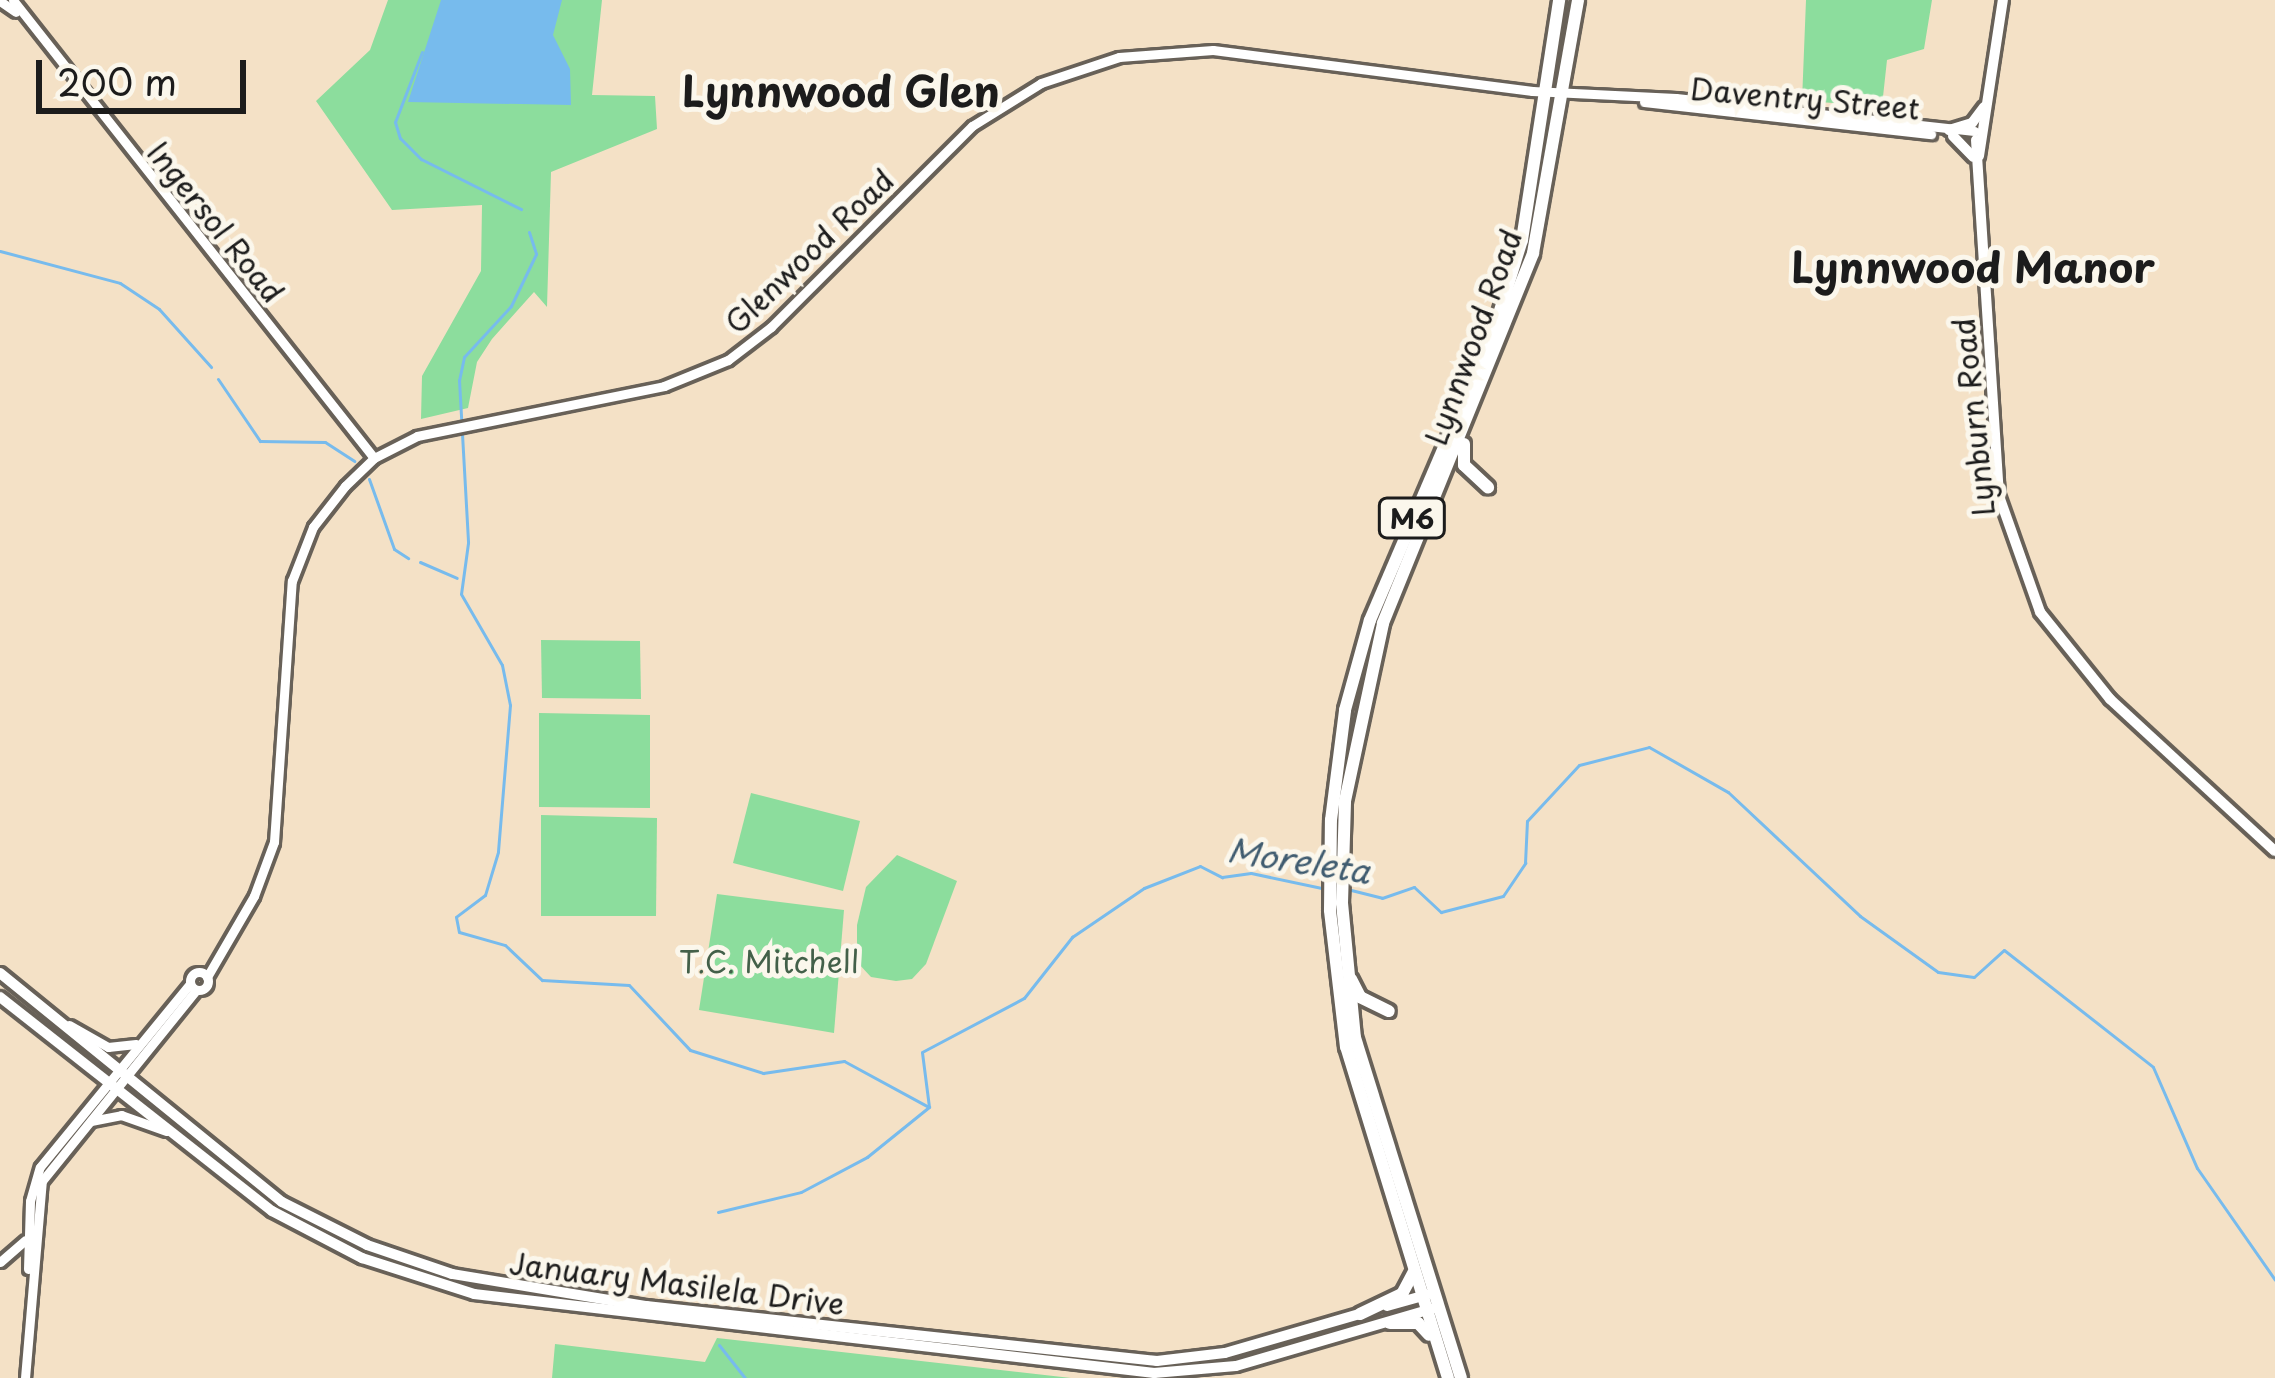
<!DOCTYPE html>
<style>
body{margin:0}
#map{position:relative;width:2275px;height:1378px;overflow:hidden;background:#f4e1c6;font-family:"Playpen Sans",sans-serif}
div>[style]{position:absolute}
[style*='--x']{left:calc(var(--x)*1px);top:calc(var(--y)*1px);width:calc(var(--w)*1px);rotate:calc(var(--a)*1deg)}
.green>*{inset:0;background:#8cdd9d}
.water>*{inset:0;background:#77bbed}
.stream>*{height:3px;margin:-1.5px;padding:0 1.5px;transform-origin:1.5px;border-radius:1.5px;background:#77bbed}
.roads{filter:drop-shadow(3px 0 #686158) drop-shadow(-3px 0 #686158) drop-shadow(0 3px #686158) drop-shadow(0 -3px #686158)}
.tertiary>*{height:9px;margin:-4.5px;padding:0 4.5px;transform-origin:4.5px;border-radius:4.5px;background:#fff}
.tertiary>.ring{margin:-4.5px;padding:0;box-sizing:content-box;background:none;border:9px solid #fff;border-radius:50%}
.secondary>*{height:10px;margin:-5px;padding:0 5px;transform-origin:5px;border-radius:5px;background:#fff}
.primary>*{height:12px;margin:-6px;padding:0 6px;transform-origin:6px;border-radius:6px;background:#fff}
span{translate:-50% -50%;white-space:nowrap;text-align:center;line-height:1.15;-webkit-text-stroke:10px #fbf7ec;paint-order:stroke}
.shield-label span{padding:3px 9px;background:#fbf7ec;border:3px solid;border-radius:9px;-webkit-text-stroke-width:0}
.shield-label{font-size:27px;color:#1c1c1c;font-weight:700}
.street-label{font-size:30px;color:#1c1c1c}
.park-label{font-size:30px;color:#436049}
.water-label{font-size:33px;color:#405c70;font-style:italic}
.district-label{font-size:42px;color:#1c1c1c;font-weight:700}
.scale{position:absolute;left:36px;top:60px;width:210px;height:54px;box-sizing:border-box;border:6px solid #1c1c1c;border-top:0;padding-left:15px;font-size:36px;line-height:42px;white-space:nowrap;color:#1c1c1c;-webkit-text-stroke:9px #fbf7ec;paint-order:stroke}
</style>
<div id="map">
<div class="green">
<div style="clip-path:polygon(388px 0,602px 0,592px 95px,655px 96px,657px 129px,551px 172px,547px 307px,534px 292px,492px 339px,477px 362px,468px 408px,421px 419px,422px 376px,481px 271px,482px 205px,392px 210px,316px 101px,370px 50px)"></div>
<div style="clip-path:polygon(1806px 0,1932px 0,1924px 49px,1887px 60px,1882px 106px,1802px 101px)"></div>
<div style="clip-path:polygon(541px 640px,640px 641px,641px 699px,542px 698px)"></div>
<div style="clip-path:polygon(539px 713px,650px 715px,650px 808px,539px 807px)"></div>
<div style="clip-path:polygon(751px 793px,860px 821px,843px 891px,733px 863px)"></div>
<div style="clip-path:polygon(541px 815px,657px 818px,656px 916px,541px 916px)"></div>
<div style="clip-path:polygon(897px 855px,957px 881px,926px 964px,912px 979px,896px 981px,871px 977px,857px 962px,857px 925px,866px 887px)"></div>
<div style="clip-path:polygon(717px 894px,844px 910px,834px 1033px,699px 1010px)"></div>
<div style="clip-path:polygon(717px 1338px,1071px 1378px,552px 1378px,555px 1344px,705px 1362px)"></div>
</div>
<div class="water">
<div style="clip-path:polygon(441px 0,562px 0,553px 35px,570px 69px,571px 105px,408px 102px)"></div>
</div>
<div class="stream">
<div style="--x:422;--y:52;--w:75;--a:111.1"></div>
<div style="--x:395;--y:122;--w:17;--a:73"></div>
<div style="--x:400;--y:138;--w:30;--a:45"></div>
<div style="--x:421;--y:159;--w:112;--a:26.6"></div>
<div style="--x:529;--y:232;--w:23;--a:72"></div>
<div style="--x:536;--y:254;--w:58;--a:115.7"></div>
<div style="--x:511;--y:306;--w:69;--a:132.7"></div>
<div style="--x:464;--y:357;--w:24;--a:102"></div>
<div style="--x:459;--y:380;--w:163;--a:86.8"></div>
<div style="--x:468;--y:543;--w:51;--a:97.8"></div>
<div style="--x:461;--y:594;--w:82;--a:60"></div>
<div style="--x:502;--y:665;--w:41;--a:78.7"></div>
<div style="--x:510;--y:705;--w:147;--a:94.7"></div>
<div style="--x:498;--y:852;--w:45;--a:106.8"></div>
<div style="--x:485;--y:895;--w:36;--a:143"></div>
<div style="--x:456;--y:917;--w:15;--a:79"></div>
<div style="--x:459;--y:932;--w:48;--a:15.8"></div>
<div style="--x:505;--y:945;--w:51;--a:43.4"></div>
<div style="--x:542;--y:980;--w:87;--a:3.3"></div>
<div style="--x:629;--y:985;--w:89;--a:46.8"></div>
<div style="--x:690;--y:1050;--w:77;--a:17.5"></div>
<div style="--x:763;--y:1073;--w:82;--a:-8.4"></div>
<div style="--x:844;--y:1061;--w:94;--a:28.5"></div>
<div style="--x:0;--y:251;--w:124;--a:14.9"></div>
<div style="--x:120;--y:283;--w:47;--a:33.7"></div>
<div style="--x:159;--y:309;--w:78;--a:48.1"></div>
<div style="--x:218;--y:379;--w:75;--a:55.9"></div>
<div style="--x:260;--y:441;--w:65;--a:0.9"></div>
<div style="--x:325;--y:442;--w:35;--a:33"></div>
<div style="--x:369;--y:479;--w:74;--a:70.3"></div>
<div style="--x:394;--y:549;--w:17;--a:33"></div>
<div style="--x:420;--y:562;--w:40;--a:23.4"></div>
<div style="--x:1347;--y:889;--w:36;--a:14"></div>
<div style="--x:1382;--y:898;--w:34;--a:-19"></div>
<div style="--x:1414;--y:887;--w:37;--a:43"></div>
<div style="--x:1441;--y:912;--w:64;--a:-14.5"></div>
<div style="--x:1503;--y:896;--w:40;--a:-56"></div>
<div style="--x:1525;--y:863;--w:42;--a:-87.3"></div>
<div style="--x:1527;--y:821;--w:76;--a:-47.1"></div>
<div style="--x:1579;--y:765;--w:72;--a:-14.4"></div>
<div style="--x:1649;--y:747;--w:91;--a:29.7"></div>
<div style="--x:1728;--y:792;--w:181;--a:43.2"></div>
<div style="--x:1860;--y:916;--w:96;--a:35.7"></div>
<div style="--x:1938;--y:972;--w:36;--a:8"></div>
<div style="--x:1974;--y:977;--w:40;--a:-42"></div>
<div style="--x:2004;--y:950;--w:189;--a:38.1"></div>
<div style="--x:2153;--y:1067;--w:110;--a:66.5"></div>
<div style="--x:2197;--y:1168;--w:136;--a:55.1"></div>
<div style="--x:718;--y:1212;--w:85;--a:-13.5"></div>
<div style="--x:801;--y:1192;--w:75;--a:-27.9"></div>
<div style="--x:867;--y:1157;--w:80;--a:-38.9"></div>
<div style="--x:929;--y:1107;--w:55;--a:-97.3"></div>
<div style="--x:922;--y:1052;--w:115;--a:-27.9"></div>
<div style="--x:1024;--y:998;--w:78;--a:-51.8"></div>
<div style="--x:1072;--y:937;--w:87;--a:-34.2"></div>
<div style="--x:1144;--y:888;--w:60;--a:-21.4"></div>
<div style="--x:1200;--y:866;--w:25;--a:27"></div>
<div style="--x:1222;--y:877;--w:29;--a:-8"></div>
<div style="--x:1251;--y:873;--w:77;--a:12"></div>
<div style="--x:719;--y:1345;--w:42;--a:51.8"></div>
</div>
<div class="roads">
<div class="tertiary">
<div style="--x:13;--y:0;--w:583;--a:51.75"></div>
<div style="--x:0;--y:1;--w:19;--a:35"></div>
<div style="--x:1644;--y:102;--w:289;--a:6.4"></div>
<div class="ring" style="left:190px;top:972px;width:9px;height:9px"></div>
<div style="--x:207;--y:977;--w:94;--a:-59.9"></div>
<div style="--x:254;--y:896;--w:58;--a:-69.7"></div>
<div style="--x:274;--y:842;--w:262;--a:-86.1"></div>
<div style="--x:292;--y:581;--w:58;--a:-68.7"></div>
<div style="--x:313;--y:527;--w:52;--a:-52"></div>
<div style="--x:345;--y:486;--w:40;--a:-44"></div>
<div style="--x:374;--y:458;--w:48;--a:-27.1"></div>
<div style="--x:417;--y:436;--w:252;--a:-11.4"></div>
<div style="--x:664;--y:386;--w:69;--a:-22.1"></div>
<div style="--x:728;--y:360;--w:54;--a:-37.5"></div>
<div style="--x:771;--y:327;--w:284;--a:-45"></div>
<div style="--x:972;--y:126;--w:81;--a:-31.9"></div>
<div style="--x:1041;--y:83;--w:82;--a:-18.4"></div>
<div style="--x:1119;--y:57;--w:94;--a:-4.3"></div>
<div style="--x:1213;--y:50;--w:322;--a:7.3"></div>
<div style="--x:1532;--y:91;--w:144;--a:2.8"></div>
<div style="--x:1676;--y:98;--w:300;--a:6.3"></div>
<div style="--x:69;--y:1025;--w:45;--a:29.4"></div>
<div style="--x:108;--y:1047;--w:28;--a:-6"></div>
<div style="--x:91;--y:1121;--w:31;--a:-11"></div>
<div style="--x:121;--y:1115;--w:48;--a:19.6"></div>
<div style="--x:0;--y:1262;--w:33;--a:-41"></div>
<div style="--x:28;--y:1269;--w:68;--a:-88.3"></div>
<div style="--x:30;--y:1201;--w:35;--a:-74"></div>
<div style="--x:40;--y:1167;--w:237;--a:-50.7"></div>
<div style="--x:25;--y:1378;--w:198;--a:-85.1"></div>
<div style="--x:42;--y:1181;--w:245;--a:-51.1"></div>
</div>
<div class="secondary">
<div style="--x:1949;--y:130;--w:24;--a:-17"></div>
<div style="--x:1972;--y:123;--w:20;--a:-53"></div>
<div style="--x:1953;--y:136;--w:29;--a:46"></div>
<div style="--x:1976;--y:140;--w:357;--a:86.3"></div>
<div style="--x:1999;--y:496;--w:123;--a:70.5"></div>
<div style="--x:2040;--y:612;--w:112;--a:51.2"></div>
<div style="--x:2110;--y:699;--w:224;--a:42.7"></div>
<div style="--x:1979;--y:156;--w:158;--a:-81.3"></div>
<div style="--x:0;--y:973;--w:363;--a:39.1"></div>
<div style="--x:282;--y:1202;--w:95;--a:26.8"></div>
<div style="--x:367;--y:1245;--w:90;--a:18.8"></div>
<div style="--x:452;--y:1274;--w:197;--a:9.4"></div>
<div style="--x:646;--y:1306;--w:514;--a:6.14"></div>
<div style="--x:1157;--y:1361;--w:68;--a:-6.7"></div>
<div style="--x:1225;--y:1353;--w:144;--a:-16.2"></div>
<div style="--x:0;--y:997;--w:346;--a:38.2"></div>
<div style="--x:272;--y:1211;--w:102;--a:27.6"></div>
<div style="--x:362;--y:1258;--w:118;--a:17.8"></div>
<div style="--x:474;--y:1294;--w:685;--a:6.63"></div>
<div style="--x:1154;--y:1373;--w:82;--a:-4.9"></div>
<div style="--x:1236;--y:1366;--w:206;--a:-16.3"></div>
<div style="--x:1387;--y:1306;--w:41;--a:-15.8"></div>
</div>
<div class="primary">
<div style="--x:1464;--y:444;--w:21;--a:90"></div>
<div style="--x:1464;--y:465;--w:33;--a:43"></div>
<div style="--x:1351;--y:979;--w:20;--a:63"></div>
<div style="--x:1360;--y:997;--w:32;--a:26"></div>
<div style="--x:1360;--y:1314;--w:47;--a:-25.5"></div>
<div style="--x:1402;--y:1294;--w:24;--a:-62"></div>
<div style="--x:1390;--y:1323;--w:28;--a:0"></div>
<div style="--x:1418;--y:1323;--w:16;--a:47"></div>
<div style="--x:1448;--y:1378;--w:346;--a:-107.1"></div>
<div style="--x:1346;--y:1047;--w:138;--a:-96.7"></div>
<div style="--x:1330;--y:910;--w:90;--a:-89.4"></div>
<div style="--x:1331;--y:820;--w:111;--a:-82.7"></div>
<div style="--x:1345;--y:710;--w:93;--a:-74.5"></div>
<div style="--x:1370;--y:620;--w:312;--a:-66.8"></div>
<div style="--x:1493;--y:333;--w:97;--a:-72.7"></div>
<div style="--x:1522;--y:240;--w:243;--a:-81.2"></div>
<div style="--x:1461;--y:1378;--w:356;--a:-107.3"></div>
<div style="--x:1355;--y:1038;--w:136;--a:-95.5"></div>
<div style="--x:1342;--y:903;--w:102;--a:-88.3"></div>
<div style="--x:1345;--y:801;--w:182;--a:-77.9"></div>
<div style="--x:1383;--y:623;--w:399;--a:-67.9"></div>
<div style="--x:1533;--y:253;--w:257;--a:-79.9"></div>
</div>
</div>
<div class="shield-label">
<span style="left:1412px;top:518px">M6</span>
</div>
<div class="street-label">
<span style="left:1805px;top:98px;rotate:5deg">Daventry Street</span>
<span style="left:216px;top:222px;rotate:51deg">Ingersol Road</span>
<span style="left:809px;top:251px;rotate:-44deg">Glenwood Road</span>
<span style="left:1473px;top:337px;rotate:-70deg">Lynnwood Road</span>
<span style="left:1973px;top:417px;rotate:-96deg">Lynburn Road</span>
<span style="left:677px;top:1283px;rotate:7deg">January Masilela Drive</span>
</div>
<div class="park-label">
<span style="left:769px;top:961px">T.C. Mitchell</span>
</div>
<div class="water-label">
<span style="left:1299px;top:860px;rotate:9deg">Moreleta</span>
</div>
<div class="district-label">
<span style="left:841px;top:90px">Lynnwood Glen</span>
<span style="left:1973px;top:266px">Lynnwood Manor</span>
</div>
<div class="scale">200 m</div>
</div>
